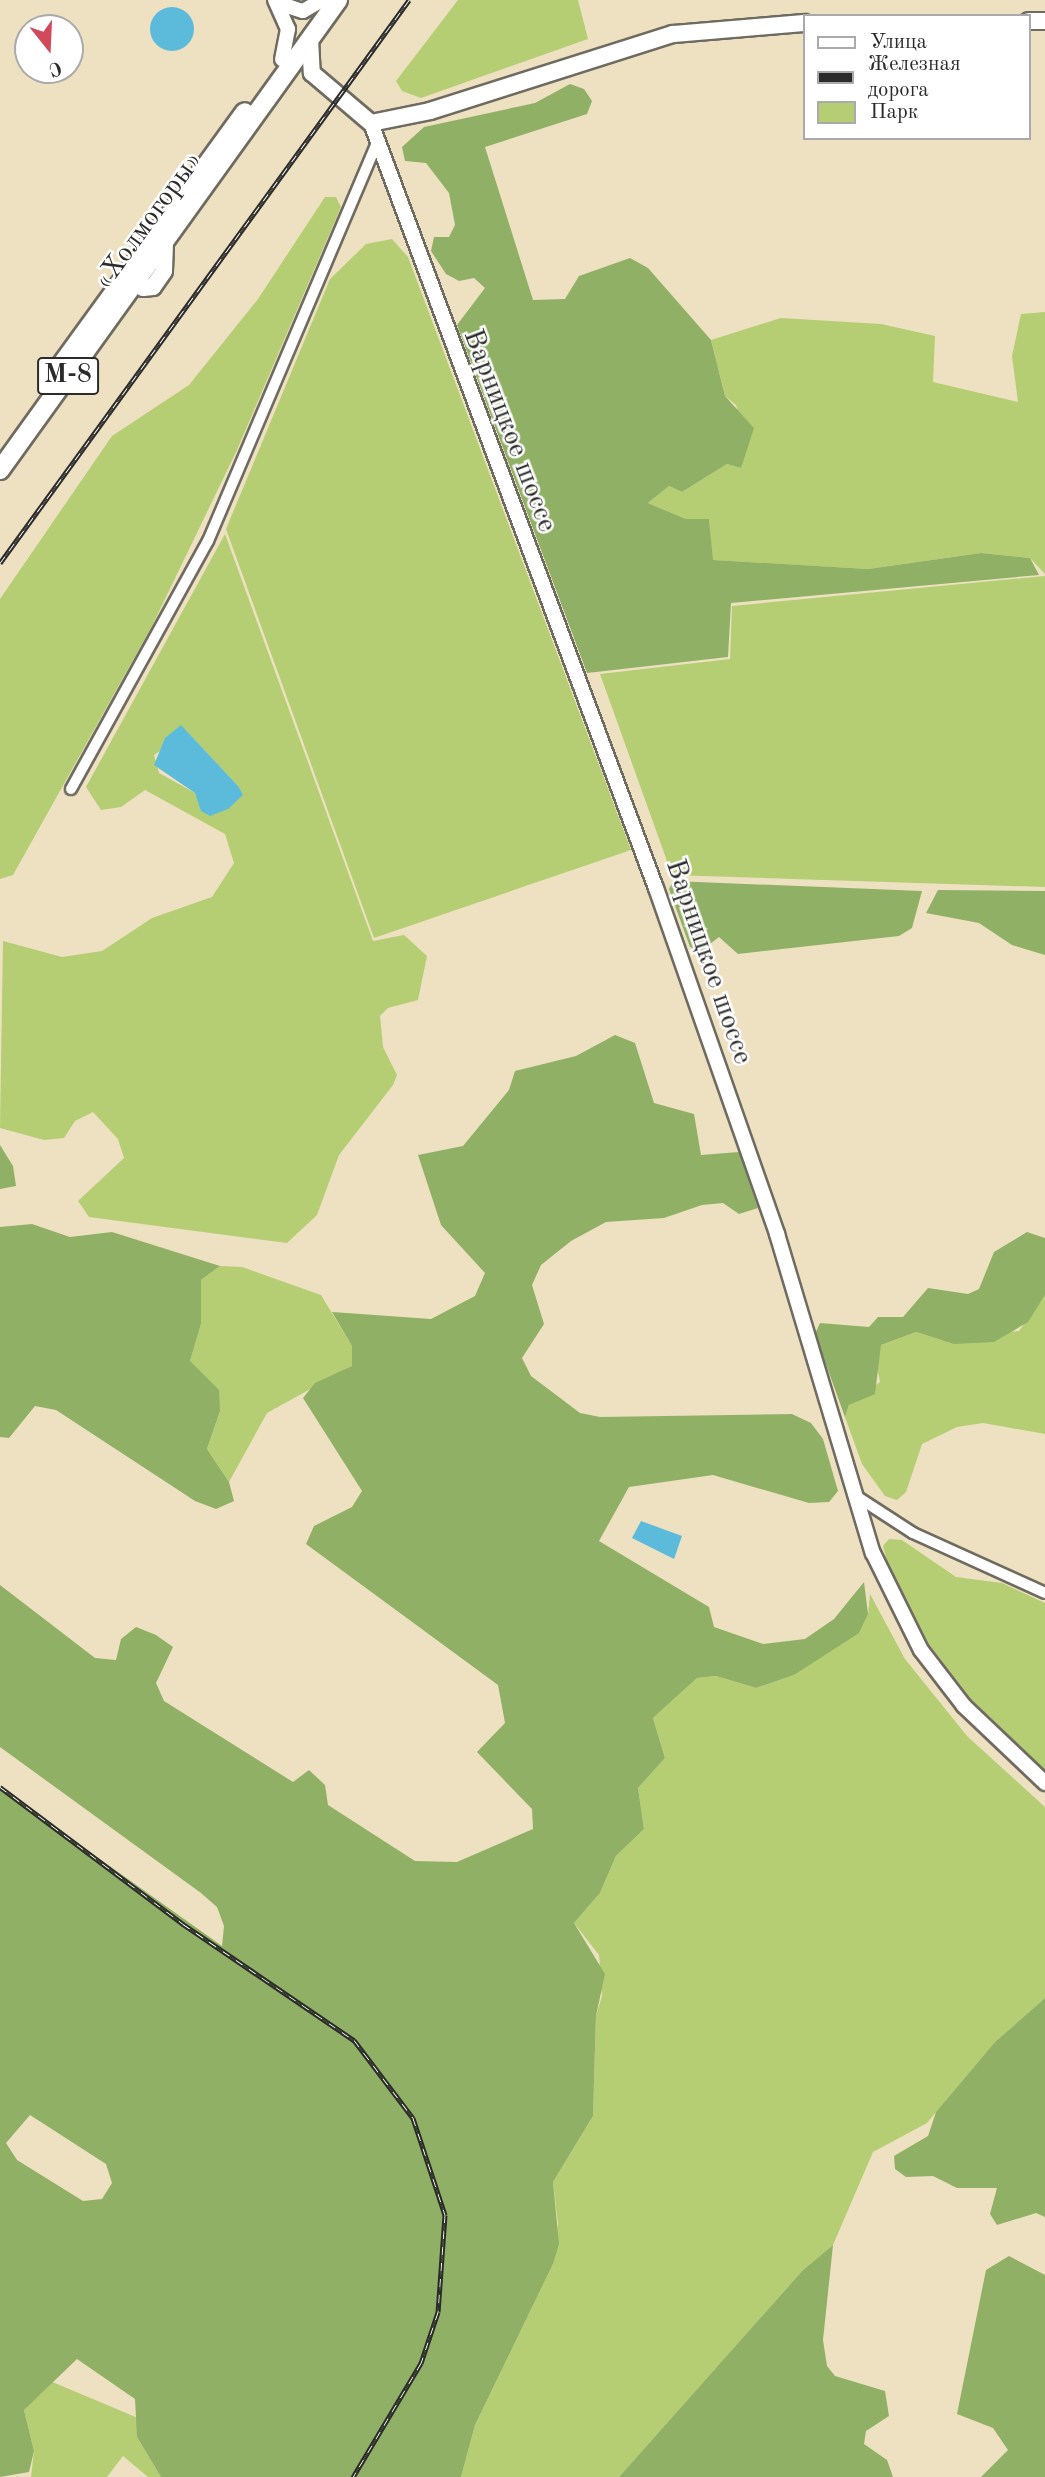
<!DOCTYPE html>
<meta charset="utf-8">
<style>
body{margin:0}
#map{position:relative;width:1045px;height:2477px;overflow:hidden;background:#ede1c1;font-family:"Old Standard TT",serif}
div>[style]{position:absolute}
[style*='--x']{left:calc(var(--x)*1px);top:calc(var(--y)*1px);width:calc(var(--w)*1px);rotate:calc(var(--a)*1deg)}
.green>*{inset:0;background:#b6ce73}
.forest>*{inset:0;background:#90b165}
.water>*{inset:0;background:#5cbbdb}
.round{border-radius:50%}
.roads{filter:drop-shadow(2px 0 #6f6b60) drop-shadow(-2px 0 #6f6b60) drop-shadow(0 2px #6f6b60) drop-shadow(0 -2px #6f6b60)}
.street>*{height:10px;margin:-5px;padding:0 5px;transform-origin:5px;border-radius:5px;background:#fff}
.secondary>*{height:14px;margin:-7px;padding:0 7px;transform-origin:7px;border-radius:7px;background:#fff}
.primary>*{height:16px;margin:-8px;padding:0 8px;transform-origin:8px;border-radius:8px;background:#fff}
.highway>*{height:18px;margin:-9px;padding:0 9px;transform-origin:9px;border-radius:9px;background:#fff}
.rail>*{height:5px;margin-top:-2.5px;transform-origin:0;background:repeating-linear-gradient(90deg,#fff 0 8px,#2b2b2b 0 16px);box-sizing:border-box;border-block:2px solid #2b2b2b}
span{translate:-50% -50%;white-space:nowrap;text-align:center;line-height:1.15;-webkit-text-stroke:5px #fff;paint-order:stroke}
.shield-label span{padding:2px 5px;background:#fff;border:2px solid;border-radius:5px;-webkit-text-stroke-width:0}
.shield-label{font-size:26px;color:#2b2b2b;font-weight:700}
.street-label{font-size:28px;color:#2b2b2b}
.legend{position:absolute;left:803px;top:14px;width:228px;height:126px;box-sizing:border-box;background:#fff;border:2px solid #aaa;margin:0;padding:9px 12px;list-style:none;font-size:21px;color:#2b2b2b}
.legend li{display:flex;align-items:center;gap:14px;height:35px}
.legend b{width:35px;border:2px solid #aaa}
.north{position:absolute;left:14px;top:14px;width:70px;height:70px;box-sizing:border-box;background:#fff;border:2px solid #aaa;border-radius:50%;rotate:162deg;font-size:19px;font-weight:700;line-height:28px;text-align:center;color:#2b2b2b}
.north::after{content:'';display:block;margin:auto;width:24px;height:32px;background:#d1495b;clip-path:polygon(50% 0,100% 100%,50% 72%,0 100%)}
</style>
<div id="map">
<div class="green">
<div style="clip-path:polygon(458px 0,578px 0,588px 39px,421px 98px,402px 91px,396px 81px)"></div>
<div style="clip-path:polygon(325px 197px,336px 197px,341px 207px,237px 450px,152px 626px,13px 875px,0 879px,0 599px,112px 436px,189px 385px,258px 299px)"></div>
<div style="clip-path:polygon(392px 239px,408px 257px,631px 850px,374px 938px,226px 529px,330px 279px,366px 244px)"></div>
<div style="clip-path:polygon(1045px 312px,1045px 574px,1030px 558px,981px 553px,868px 569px,712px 560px,709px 519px,686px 519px,648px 503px,669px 486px,682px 492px,727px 464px,741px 468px,746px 440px,736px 405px,725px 396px,711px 340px,781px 318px,881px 324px,935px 336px,933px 382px,1018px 402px,1012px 356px,1021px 314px)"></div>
<div style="clip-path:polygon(evenodd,225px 534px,373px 941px,404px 935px,427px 956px,418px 1000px,388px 1008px,380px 1016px,383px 1047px,397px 1075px,393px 1085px,339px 1155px,317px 1215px,287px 1243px,89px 1217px,78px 1201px,124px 1158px,118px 1139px,93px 1112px,75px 1121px,64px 1138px,44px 1140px,0 1128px,3px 941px,62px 957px,102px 951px,152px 918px,212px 897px,234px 863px,225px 834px,145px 790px,121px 807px,101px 810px,86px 787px,225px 534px,188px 733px,238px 786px,202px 811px,195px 793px,159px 773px,154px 755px,188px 733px)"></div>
<div style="clip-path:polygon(1045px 576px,1045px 887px,672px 875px,600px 674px,730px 659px,732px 606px)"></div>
<div style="clip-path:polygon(220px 1266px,242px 1267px,321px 1295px,352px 1346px,352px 1366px,267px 1413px,229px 1482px,207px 1449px,220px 1411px,190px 1361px,201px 1324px,201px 1280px)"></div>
<div style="clip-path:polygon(1045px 1295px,1045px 1434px,983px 1423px,957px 1427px,922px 1444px,906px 1492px,897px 1500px,885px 1496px,862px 1464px,845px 1417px,849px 1405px,880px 1382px,875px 1357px,881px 1345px,916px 1332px,941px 1340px,1019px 1331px)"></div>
<div style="clip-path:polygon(889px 1539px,902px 1540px,956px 1577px,1002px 1583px,1045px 1603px,1045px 1770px,970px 1698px,925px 1639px,893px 1583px,883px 1546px)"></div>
<div style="clip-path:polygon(870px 1594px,905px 1659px,967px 1736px,1045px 1807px,1045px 1998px,995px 2042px,927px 2123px,873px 2152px,833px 2245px,803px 2270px,619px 2477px,461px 2477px,475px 2425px,553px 2264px,558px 2224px,553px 2182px,593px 2116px,596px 2016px,602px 1996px,599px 1955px,574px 1923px,600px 1893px,616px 1856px,644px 1829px,638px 1788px,665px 1758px,653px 1718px,697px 1678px,716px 1676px,756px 1688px,794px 1675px,841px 1643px,868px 1614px)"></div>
<div style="clip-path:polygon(50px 2381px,138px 2418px,137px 2437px,161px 2477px,148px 2477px,123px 2456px,107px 2477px,31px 2477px,34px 2451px,24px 2410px)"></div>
</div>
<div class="forest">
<div style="clip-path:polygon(570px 84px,584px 89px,592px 101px,587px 114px,485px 147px,533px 300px,565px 299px,579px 276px,630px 258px,648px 268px,711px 340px,725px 396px,754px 428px,741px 468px,727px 464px,682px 492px,669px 486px,648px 503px,686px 519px,709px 519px,713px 560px,868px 569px,981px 553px,1030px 558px,1039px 575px,731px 603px,728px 657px,587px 673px,457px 325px,485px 288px,474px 278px,459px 281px,446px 274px,431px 251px,434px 237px,449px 237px,455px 225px,449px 193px,426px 163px,405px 161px,402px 147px,424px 127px,535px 103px)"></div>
<div style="clip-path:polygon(673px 881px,922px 891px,912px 928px,899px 936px,738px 954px,719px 937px,701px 951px,690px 947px,669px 889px)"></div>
<div style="clip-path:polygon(938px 890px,1045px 891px,1045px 955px,1012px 945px,979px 923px,926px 913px)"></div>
<div style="clip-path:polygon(evenodd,615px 1035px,635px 1043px,654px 1103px,694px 1114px,701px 1155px,739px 1152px,758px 1208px,739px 1214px,723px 1203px,702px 1205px,664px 1218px,606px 1222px,571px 1241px,541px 1265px,532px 1285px,544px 1324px,522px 1358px,531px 1376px,580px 1413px,600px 1417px,792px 1414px,811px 1423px,823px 1439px,838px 1491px,829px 1502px,809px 1503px,713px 1475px,629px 1487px,599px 1541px,709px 1607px,714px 1627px,763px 1644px,805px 1639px,834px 1619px,864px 1582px,868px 1614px,859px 1633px,794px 1675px,756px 1688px,716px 1676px,697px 1678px,653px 1718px,665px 1758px,638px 1788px,644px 1829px,616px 1856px,600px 1893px,574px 1923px,605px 1974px,596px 2016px,593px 2116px,553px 2182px,559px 2244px,553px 2264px,475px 2425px,461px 2477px,161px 2477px,137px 2437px,135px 2399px,77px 2359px,24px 2410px,34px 2451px,29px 2472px,0 2477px,0 1788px,222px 1946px,224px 1926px,217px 1907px,201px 1893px,0 1747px,0 1585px,95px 1658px,116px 1660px,121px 1639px,136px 1627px,156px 1635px,173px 1647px,156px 1683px,164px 1701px,293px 1782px,309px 1770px,325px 1785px,328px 1805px,415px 1861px,457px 1862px,533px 1829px,532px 1809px,477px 1752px,505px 1723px,498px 1685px,306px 1544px,314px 1526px,352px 1507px,362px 1491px,303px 1398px,315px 1383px,352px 1366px,352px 1346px,332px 1312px,431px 1319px,475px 1296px,485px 1273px,441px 1225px,418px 1155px,463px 1146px,509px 1090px,515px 1071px,576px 1056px,615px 1035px,30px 2115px,106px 2164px,112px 2183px,102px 2199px,83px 2201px,17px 2160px,6px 2143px,30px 2115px)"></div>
<div style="clip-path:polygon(0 1145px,13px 1166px,16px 1186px,0 1189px)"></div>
<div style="clip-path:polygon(32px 1224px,70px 1237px,112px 1232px,220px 1266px,201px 1280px,201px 1324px,190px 1361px,219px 1390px,220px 1411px,207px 1449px,229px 1482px,234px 1501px,216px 1509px,195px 1501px,56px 1410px,35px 1406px,9px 1438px,0 1437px,0 1227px)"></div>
<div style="clip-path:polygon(1027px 1232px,1045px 1238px,1045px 1295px,1028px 1322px,994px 1342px,954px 1344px,916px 1332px,881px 1345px,875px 1394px,849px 1405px,845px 1417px,815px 1334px,820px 1323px,869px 1327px,878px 1317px,903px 1317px,928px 1288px,968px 1294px,979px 1289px,994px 1252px)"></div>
<div style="clip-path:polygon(1045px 1998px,1045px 2217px,1036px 2213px,997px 2225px,990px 2214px,997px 2188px,957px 2188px,933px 2176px,906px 2177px,895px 2169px,894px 2156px,928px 2136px,936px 2112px,995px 2042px)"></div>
<div style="clip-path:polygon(833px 2245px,823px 2340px,827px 2366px,835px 2376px,885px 2391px,889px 2416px,866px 2431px,864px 2444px,887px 2460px,893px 2477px,619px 2477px,803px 2270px)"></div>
<div style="clip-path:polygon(1009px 2256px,1045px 2275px,1045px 2477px,981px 2477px,1008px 2450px,993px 2428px,957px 2414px,986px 2270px)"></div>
</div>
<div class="water">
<div class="round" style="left:150px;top:7px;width:44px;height:44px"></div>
<div style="clip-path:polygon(181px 725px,238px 786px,243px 795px,228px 809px,210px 816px,201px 811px,195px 793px,154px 765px,165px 738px)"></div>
<div style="clip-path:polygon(641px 1521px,682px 1536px,674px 1559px,632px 1538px)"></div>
</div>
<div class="roads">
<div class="street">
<div style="--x:71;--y:789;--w:283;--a:-61.1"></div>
<div style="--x:208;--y:541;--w:432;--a:-67"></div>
<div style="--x:856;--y:1496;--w:68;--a:33"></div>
<div style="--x:913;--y:1533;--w:145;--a:24.4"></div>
</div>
<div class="secondary">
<div style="--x:275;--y:0;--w:32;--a:66"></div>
<div style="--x:288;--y:29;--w:31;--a:101"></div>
<div style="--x:278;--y:3;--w:26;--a:18"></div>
<div style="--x:303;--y:11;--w:22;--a:-30"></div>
<div style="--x:371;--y:123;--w:816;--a:69.57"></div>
<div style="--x:656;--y:888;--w:367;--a:70.7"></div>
<div style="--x:777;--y:1234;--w:333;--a:73.3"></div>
<div style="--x:873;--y:1553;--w:108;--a:63.7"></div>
<div style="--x:921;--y:1650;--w:71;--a:52.5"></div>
<div style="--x:964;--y:1706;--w:112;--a:43.5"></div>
</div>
<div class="primary">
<div style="--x:1029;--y:21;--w:16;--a:0"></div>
<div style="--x:310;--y:39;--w:34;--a:87"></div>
<div style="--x:312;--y:73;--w:77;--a:40.3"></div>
<div style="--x:371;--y:123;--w:60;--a:-11.5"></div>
<div style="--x:430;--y:111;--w:255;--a:-17.6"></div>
<div style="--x:673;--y:34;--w:132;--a:-4.8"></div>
<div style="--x:129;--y:272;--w:21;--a:49"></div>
<div style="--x:143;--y:288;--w:10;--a:-6"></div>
<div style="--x:153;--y:287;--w:19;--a:-55"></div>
<div style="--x:164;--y:271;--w:26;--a:-88"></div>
</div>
<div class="highway">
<div style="--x:56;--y:372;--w:321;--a:-54"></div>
<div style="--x:0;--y:470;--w:579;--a:-54.28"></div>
</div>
</div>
<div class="rail">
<div style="--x:0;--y:563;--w:696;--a:-54"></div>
<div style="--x:0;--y:1787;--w:229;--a:36.8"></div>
<div style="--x:183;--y:1924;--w:207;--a:34.2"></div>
<div style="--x:354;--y:2040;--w:98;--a:52.9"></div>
<div style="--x:413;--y:2118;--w:102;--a:71.7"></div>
<div style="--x:445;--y:2215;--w:97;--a:94.1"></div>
<div style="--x:438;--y:2312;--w:54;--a:108.4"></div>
<div style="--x:421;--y:2363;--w:133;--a:120.8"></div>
</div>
<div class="shield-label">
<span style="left:68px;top:376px">М-8</span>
</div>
<div class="street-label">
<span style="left:149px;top:221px;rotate:-54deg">«Холмогоры»</span>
<span style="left:509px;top:431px;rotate:69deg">Варницкое шоссе</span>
<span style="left:708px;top:962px;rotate:71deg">Варницкое шоссе</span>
</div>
<ul class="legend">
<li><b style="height:9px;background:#fff"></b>Улица</li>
<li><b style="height:9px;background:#2b2b2b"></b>Железная дорога</li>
<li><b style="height:19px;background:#b6ce73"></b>Парк</li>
</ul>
<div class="north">С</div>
</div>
